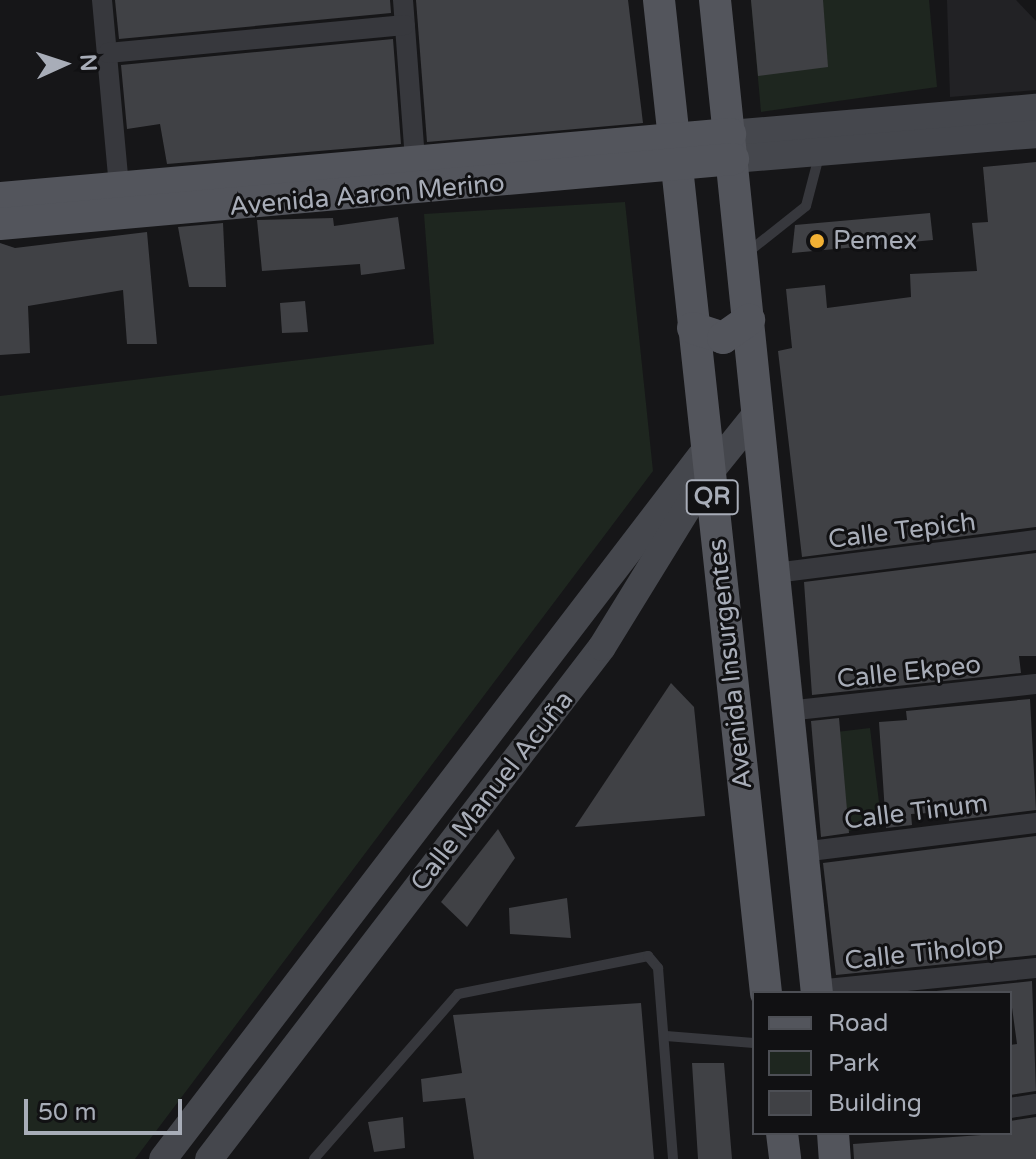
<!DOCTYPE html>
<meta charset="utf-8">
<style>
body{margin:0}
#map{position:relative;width:1036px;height:1159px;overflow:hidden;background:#161618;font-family:"Varela Round",sans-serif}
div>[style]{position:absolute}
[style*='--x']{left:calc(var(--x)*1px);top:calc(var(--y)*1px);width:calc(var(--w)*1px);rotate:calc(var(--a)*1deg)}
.built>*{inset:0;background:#222225}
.green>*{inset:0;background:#1e261f}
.building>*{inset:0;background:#404145}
.service>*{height:10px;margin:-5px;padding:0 5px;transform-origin:5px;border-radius:5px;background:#37383d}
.minor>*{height:20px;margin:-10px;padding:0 10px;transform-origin:10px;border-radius:10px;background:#37383d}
.secondary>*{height:28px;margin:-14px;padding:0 14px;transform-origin:14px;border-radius:14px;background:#45474d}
.primary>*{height:32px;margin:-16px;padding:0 16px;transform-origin:16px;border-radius:16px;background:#53555c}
.dots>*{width:22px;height:22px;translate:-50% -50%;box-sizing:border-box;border:4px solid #111113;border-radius:50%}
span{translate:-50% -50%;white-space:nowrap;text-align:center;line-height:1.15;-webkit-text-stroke:6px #111113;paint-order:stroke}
.shield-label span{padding:2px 6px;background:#111113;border:2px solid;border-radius:6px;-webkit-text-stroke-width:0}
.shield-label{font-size:24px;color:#a8adb8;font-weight:700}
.street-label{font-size:26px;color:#a8adb8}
.poi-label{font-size:26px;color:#a8adb8}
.left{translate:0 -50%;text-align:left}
.legend{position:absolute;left:752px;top:991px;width:260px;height:144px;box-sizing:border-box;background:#111113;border:2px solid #4d4f55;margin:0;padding:10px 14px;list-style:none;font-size:24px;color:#a8adb8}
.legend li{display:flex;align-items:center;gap:16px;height:40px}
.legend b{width:40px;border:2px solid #4d4f55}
.north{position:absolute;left:24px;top:24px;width:80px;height:80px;-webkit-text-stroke:6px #111113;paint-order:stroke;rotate:87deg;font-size:22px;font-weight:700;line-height:32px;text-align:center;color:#a8adb8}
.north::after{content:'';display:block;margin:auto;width:28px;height:36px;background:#a8adb8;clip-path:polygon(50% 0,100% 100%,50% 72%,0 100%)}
.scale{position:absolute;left:24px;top:1099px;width:158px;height:36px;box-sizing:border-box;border:4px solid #a8adb8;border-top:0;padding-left:10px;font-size:24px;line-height:28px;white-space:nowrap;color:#a8adb8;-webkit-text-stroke:6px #111113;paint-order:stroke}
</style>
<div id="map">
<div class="built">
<div style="clip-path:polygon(947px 0,1016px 0,1036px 21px,1036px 90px,950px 97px)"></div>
</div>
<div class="green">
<div style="clip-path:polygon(751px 0,929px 0,937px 87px,761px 112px)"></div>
<div style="clip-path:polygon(625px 202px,653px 471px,135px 1159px,0 1159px,0 396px,434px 344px,424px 214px)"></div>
<div style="clip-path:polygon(870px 728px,882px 827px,840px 832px,828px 733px)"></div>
</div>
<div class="building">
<div style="clip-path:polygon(115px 0,390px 0,391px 13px,119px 39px)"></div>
<div style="clip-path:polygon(416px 0,628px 0,643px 123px,427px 142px)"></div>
<div style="clip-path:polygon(751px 0,823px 0,828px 67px,758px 76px)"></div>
<div style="clip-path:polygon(393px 39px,401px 144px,167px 164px,160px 124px,127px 129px,121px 65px)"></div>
<div style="clip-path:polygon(1036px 162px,1036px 527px,802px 557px,778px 351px,792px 348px,786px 289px,825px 285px,827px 308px,911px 297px,910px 274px,977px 271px,972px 223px,988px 222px,983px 167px)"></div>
<div style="clip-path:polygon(930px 213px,933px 240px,792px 253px,795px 225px)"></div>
<div style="clip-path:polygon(398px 217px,405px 269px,361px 275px,360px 264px,262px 271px,257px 220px,333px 218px,334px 226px)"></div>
<div style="clip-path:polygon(223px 223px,226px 287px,189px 287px,178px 227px)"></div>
<div style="clip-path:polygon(147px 232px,157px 344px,127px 344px,123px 290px,28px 306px,30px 353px,0 355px,0 243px,15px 248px)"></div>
<div style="clip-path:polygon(305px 301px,308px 332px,282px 333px,280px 303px)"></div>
<div style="clip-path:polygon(1036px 553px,1036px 656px,1019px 656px,1021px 673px,812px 695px,804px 582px)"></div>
<div style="clip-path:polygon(671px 683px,694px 707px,705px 816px,575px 827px)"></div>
<div style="clip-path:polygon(1030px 699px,1036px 810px,949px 821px,948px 812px,911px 814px,912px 825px,886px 828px,879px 722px,907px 720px,906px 711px)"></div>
<div style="clip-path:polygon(839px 718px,849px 833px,821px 837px,811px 721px)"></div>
<div style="clip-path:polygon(498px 829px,515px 858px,467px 927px,441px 902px)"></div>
<div style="clip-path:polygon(1036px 836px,1036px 955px,836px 975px,823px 863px)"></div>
<div style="clip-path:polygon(567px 898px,571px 938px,510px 934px,509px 908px)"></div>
<div style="clip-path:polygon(1032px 981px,1036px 1091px,1010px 1095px,1010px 1045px,1017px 1044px,1010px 993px,917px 993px)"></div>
<div style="clip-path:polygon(641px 1003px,654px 1159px,474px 1159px,465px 1098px,423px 1102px,421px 1079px,462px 1073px,453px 1015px)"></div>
<div style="clip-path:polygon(692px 1063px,724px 1063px,732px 1159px,698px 1159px)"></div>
<div style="clip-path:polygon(403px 1117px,405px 1148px,374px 1152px,368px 1122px)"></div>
<div style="clip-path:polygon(1036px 1117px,1036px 1159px,854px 1159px,853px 1144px,1010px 1133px,1010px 1121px)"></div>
</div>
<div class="service">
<div style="--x:747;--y:253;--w:75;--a:-38.5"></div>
<div style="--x:806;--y:206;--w:52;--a:-75.4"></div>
<div style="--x:666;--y:1036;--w:88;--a:4.5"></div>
<div style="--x:314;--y:1159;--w:219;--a:-48.9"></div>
<div style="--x:458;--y:994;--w:194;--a:-11.3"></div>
<div style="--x:648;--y:956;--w:16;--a:50"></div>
<div style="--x:658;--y:968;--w:192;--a:85.5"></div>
</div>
<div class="minor">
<div style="--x:102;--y:0;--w:200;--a:84.8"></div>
<div style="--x:403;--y:0;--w:171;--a:85.7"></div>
<div style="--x:108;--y:53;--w:298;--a:-5.4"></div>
<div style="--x:775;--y:573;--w:263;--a:-7.2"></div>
<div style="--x:787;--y:711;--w:250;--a:-6.2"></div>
<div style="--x:802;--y:852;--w:236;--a:-7.1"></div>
<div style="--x:816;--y:990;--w:221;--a:-5.7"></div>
<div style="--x:1010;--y:1108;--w:26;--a:-9"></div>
</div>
<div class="secondary">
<div style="--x:730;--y:134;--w:307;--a:-4.9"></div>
<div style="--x:733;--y:159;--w:304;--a:-4.7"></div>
<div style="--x:163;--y:1159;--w:885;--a:-52.57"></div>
<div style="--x:209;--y:1159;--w:645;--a:-52.49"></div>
<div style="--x:602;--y:647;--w:204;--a:-58.4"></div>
<div style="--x:709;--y:473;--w:78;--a:-51.2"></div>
</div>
<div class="primary">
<div style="--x:659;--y:0;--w:999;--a:83.85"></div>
<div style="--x:715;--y:0;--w:998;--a:84.14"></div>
<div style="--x:0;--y:198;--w:733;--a:-5.01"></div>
<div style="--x:0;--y:224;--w:736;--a:-5.07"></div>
<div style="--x:693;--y:328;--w:32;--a:18"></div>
<div style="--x:723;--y:338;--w:32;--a:-35"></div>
<div style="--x:782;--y:1133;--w:26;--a:83"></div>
<div style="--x:833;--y:1133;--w:26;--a:86"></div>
</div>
<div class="dots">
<div style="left:817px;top:241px;background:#f2b134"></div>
</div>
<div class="shield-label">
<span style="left:712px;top:497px">QR</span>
</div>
<div class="street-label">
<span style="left:367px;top:195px;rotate:-5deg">Avenida Aaron Merino</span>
<span style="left:902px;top:531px;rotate:-7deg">Calle Tepich</span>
<span style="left:730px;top:664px;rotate:-96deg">Avenida Insurgentes</span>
<span style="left:909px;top:672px;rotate:-6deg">Calle Ekpeo</span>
<span style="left:492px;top:791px;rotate:-52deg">Calle Manuel Acuña</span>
<span style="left:916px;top:812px;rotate:-7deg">Calle Tinum</span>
<span style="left:924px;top:953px;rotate:-6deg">Calle Tiholop</span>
</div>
<div class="poi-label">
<span class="left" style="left:833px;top:241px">Pemex</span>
</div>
<ul class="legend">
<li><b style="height:10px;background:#53555c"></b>Road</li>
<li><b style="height:22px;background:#1e261f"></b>Park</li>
<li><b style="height:22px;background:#404145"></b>Building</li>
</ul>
<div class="north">N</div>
<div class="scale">50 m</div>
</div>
